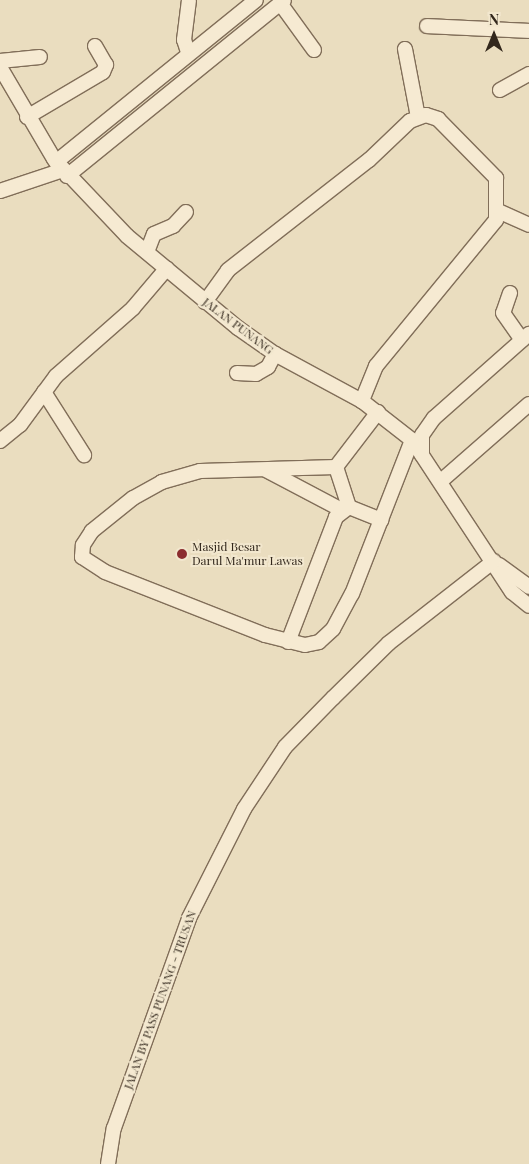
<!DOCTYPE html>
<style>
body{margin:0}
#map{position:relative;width:529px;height:1164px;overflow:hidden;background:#eaddbf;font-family:"Playfair Display",serif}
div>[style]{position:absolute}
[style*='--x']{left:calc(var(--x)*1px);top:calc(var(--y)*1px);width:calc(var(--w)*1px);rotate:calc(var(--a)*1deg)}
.roads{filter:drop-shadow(1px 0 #816e59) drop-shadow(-1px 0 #816e59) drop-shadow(0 1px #816e59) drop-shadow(0 -1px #816e59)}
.minor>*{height:14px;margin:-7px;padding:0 7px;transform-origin:7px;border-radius:7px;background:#f6ead2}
.dots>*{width:14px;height:14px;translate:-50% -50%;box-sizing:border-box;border:2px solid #f2e7ce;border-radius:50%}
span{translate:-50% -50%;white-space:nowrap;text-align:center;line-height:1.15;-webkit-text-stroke:4px #f2e7ce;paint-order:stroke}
.street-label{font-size:12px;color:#32271c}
.poi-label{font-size:12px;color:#32271c}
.left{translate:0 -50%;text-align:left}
.north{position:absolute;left:469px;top:10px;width:50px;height:50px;-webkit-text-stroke:4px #f2e7ce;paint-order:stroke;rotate:0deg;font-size:14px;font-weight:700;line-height:20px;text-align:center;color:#32271c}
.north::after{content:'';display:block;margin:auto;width:18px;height:22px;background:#32271c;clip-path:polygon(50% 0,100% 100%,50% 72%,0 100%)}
</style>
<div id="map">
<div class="roads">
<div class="minor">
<div style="--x:280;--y:3;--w:58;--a:54.1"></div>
<div style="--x:427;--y:26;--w:102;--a:2.8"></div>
<div style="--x:405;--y:49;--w:69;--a:79.2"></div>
<div style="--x:188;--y:52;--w:13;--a:-108"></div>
<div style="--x:184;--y:40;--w:40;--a:-82.9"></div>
<div style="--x:0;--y:61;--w:40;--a:-5.7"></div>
<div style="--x:0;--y:67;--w:107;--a:59.6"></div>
<div style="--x:54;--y:159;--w:106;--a:46.5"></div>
<div style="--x:127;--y:236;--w:144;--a:39.7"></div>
<div style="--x:238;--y:328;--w:45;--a:35.1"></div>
<div style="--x:275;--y:354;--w:99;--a:28.4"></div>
<div style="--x:362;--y:401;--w:63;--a:38"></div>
<div style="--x:412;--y:440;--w:182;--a:56.7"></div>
<div style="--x:512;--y:592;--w:22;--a:39"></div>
<div style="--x:500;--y:90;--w:33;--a:-29"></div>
<div style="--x:27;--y:117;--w:88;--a:-30.6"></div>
<div style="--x:103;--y:72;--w:8;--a:-67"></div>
<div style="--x:106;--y:65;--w:22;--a:-120"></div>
<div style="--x:56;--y:162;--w:257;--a:-39"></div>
<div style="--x:67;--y:176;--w:279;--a:-39"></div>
<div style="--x:0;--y:191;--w:66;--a:-18.4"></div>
<div style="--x:498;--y:211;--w:34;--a:24"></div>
<div style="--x:147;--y:252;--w:19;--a:-69"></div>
<div style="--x:154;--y:234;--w:21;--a:-23"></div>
<div style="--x:173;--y:226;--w:19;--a:-47"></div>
<div style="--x:510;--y:293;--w:21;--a:109"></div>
<div style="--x:503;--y:313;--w:33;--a:55"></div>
<div style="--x:205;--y:302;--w:39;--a:-54"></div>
<div style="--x:228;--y:270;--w:179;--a:-38"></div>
<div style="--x:369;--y:160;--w:57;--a:-43.6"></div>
<div style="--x:410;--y:121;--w:17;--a:-21"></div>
<div style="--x:426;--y:115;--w:13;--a:18"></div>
<div style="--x:438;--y:119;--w:83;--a:45.5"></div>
<div style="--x:496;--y:178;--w:42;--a:90"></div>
<div style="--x:496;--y:220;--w:189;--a:129.4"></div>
<div style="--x:376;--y:366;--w:38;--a:112"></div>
<div style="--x:237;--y:373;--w:19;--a:3"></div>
<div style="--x:256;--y:374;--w:14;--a:-30"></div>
<div style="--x:268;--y:367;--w:15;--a:-62"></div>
<div style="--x:44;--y:392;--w:75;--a:57.6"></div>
<div style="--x:378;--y:412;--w:69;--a:127.4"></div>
<div style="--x:336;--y:467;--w:136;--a:178.3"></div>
<div style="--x:200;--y:471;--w:40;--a:164"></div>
<div style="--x:162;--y:482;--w:33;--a:151"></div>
<div style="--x:133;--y:498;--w:53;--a:141.2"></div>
<div style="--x:92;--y:531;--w:17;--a:123"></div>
<div style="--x:83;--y:545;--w:12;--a:95"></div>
<div style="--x:82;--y:557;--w:27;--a:33"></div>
<div style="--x:105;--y:572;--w:172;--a:21.5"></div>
<div style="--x:265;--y:635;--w:41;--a:14"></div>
<div style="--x:305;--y:645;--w:14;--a:-12"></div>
<div style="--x:319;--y:642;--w:19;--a:-43"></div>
<div style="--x:333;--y:629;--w:40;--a:-62"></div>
<div style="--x:352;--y:594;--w:165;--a:-68.7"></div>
<div style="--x:0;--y:441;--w:26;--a:-39"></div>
<div style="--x:20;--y:425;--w:61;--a:-53.7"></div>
<div style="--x:56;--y:376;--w:103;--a:-41.4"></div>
<div style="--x:133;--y:308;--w:52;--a:-49.6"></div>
<div style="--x:422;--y:455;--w:20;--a:-90"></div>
<div style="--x:422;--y:435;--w:21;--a:-55"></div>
<div style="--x:434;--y:418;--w:127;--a:-41.5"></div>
<div style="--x:336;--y:467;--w:42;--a:72"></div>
<div style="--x:266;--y:470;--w:86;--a:27.8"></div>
<div style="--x:441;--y:481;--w:117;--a:-41.2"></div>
<div style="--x:499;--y:565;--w:37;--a:36"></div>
<div style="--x:288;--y:642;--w:134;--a:-69"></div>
<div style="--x:336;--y:517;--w:16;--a:-38"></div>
<div style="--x:349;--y:507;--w:35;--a:22"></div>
<div style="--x:108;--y:1164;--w:36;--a:-81"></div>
<div style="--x:114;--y:1128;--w:223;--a:-70.3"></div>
<div style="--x:189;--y:918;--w:122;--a:-63.2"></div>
<div style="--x:244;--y:809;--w:74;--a:-56.5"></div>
<div style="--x:285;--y:747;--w:69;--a:-45.6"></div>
<div style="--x:333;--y:698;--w:78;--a:-44.5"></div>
<div style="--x:389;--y:643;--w:133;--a:-38"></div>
</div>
</div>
<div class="dots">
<div style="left:182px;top:554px;background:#8c2d2f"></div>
</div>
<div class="street-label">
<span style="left:238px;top:326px;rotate:37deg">JALAN PUNANG</span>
<span style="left:160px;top:1000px;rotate:-70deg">JALAN BY PASS PUNANG - TRUSAN</span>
</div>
<div class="poi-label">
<span class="left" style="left:192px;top:554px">Masjid Besar<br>Darul Ma'mur Lawas</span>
</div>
<div class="north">N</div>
</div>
